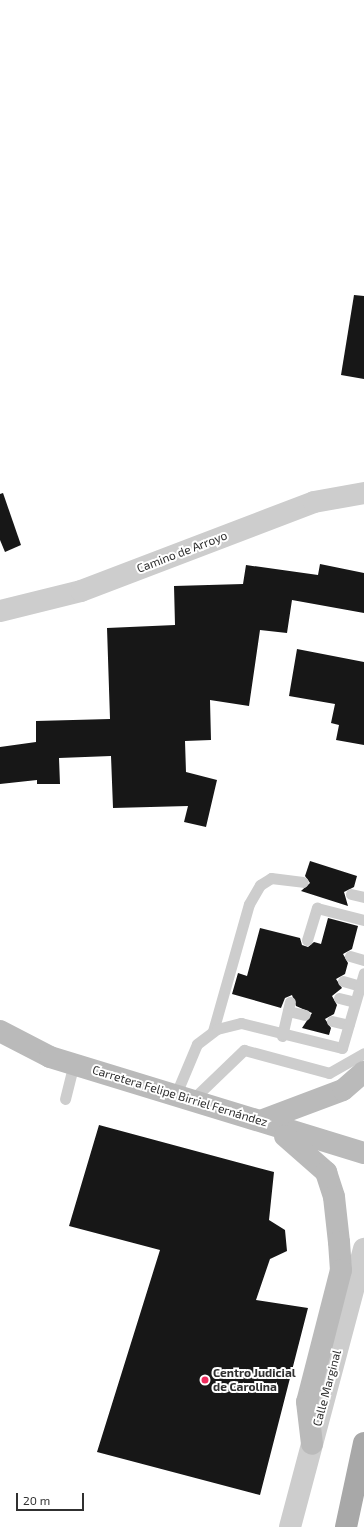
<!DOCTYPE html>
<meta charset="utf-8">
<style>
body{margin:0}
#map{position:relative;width:364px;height:1527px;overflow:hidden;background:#fff;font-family:"Exo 2",sans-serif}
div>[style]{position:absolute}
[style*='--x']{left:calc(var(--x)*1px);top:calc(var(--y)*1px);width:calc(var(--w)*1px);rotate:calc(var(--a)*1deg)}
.building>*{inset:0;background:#171717}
.lane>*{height:11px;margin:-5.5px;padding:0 5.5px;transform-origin:5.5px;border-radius:5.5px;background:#cdcdcd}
.street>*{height:22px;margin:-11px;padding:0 11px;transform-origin:11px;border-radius:11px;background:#cdcdcd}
.secondary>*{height:22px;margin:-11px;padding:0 11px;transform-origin:11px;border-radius:11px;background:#bababa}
.primary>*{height:22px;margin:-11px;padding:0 11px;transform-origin:11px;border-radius:11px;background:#a8a8a8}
.dots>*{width:11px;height:11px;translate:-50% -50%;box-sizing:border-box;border:2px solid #fff;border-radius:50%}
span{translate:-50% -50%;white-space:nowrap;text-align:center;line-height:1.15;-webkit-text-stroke:4px #fff;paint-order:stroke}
.street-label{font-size:12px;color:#303030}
.poi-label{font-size:12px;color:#303030;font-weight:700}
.left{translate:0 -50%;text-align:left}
.scale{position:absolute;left:16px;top:1493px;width:68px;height:18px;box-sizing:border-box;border:2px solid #303030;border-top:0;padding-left:5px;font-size:12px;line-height:14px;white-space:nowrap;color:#303030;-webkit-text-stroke:3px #fff;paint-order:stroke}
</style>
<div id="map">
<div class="building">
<div style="clip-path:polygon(354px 295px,364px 296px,364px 379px,341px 375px)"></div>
<div style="clip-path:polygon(3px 493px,21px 545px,5px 552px,0 540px,0 494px)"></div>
<div style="clip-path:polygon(320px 564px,364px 573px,364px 613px,292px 600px,287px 633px,260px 630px,249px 706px,210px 700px,211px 740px,185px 741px,186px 772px,217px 780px,206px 827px,184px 822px,188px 806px,113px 808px,111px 756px,59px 758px,60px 784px,37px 784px,37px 780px,0 784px,0 747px,36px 742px,36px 721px,110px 719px,107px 628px,175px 625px,174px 586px,243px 584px,246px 565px,318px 575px)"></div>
<div style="clip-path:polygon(297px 649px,364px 662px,364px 745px,336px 740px,339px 725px,331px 723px,335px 704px,289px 696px)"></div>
<div style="clip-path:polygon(310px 861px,357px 876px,354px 887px,344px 892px,348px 906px,301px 891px,310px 883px,305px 876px)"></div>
<div style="clip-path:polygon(328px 918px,358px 926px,352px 949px,343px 954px,348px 963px,345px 974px,336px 979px,342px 988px,332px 996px,337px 1005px,334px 1014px,325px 1019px,331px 1028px,329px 1035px,302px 1028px,312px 1013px,296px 1006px,292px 995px,285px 998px,281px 1008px,232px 994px,238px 973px,247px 976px,260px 928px,300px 938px,302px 945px,308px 947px,314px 942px,321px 944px)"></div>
<div style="clip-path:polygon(99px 1125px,274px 1172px,269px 1220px,285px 1230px,287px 1251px,270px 1259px,256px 1300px,308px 1308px,260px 1495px,97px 1452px,160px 1250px,69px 1226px)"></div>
</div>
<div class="lane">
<div style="--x:351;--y:894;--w:13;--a:13"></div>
<div style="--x:307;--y:940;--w:34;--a:-73"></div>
<div style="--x:317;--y:908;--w:49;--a:14.3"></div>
<div style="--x:350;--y:956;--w:15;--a:16"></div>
<div style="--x:343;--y:981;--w:18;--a:16"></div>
<div style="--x:339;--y:998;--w:16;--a:14"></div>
<div style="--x:288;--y:1011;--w:17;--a:13"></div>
<div style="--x:332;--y:1021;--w:17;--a:13"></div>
<div style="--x:213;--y:1031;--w:132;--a:-74.2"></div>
<div style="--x:249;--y:904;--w:22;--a:-60"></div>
<div style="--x:260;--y:885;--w:13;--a:-32"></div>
<div style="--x:271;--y:878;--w:32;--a:7"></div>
<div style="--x:282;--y:1036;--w:35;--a:-77"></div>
<div style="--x:176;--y:1094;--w:54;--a:-67.2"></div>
<div style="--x:197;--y:1044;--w:25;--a:-37"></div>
<div style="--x:217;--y:1029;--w:25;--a:-14"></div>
<div style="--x:241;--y:1023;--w:104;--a:13.9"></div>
<div style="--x:342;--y:1048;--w:78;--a:-73.7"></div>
<div style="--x:65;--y:1099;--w:36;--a:-76"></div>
<div style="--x:193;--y:1099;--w:71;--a:-43.9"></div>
<div style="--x:244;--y:1050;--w:88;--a:15.1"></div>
<div style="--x:329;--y:1073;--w:40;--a:-29.7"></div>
</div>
<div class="street">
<div style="--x:0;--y:611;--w:83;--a:-13.9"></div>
<div style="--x:81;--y:591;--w:249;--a:-20.9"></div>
<div style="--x:314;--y:502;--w:51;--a:-10.2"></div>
<div style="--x:290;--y:1527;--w:288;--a:-75.1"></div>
</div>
<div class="secondary">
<div style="--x:0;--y:1031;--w:56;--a:27.5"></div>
<div style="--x:50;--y:1057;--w:328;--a:17"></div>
<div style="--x:263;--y:1120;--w:85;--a:-20.6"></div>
<div style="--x:343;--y:1090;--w:28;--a:-41"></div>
<div style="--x:285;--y:1136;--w:55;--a:41.3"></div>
<div style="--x:326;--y:1172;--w:26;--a:72"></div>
<div style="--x:334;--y:1197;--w:45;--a:83.7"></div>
<div style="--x:339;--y:1242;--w:28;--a:86"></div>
<div style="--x:341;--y:1270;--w:136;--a:104.4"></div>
<div style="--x:307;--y:1402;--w:42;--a:83.2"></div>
</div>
<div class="primary">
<div style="--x:346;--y:1527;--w:86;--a:-77.9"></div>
</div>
<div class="dots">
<div style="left:205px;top:1380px;background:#ef2b5d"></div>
</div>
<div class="street-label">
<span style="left:182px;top:552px;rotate:-21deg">Camino de Arroyo</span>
<span style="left:180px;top:1096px;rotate:17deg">Carretera Felipe Birriel Fernández</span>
<span style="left:327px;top:1388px;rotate:-75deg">Calle Marginal</span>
</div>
<div class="poi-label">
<span class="left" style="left:213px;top:1380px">Centro Judicial<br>de Carolina</span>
</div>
<div class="scale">20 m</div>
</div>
